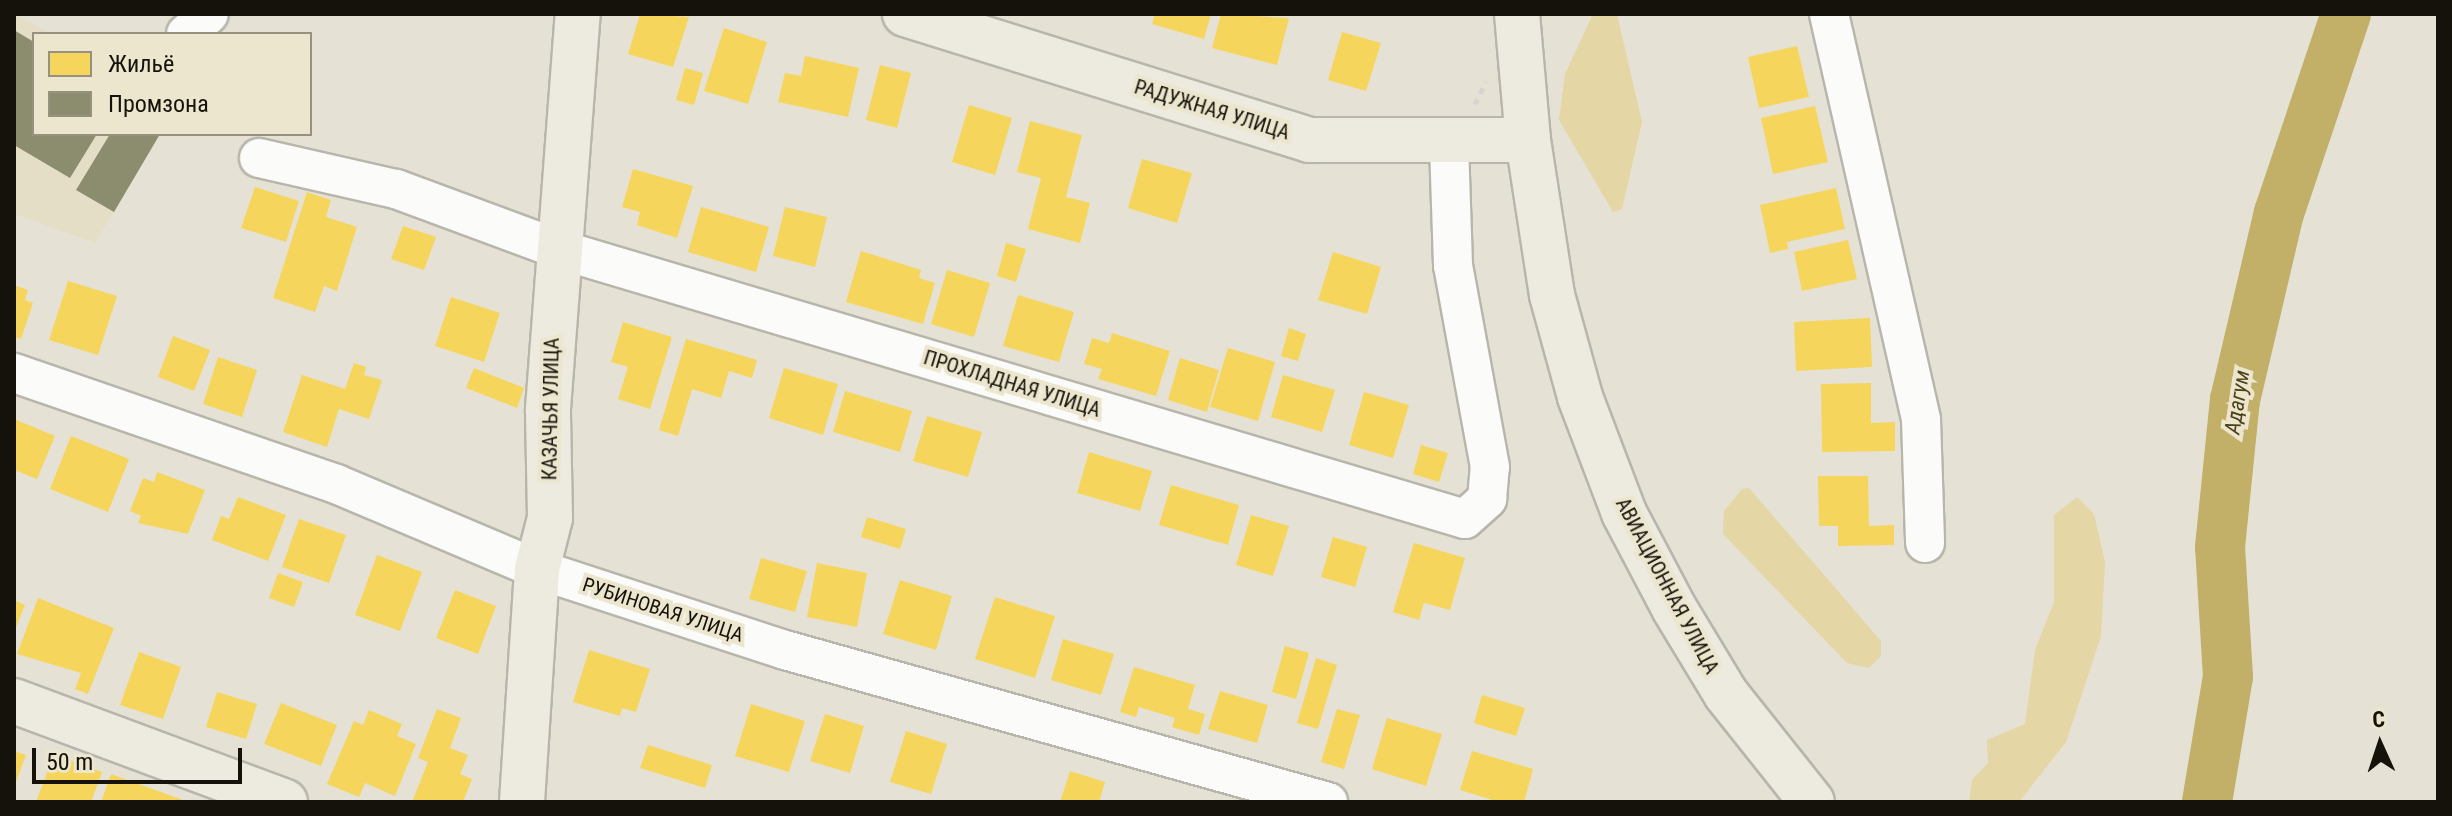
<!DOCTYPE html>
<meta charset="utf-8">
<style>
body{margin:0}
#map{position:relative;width:2452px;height:816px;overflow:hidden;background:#e5e2d5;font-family:"Roboto Condensed",sans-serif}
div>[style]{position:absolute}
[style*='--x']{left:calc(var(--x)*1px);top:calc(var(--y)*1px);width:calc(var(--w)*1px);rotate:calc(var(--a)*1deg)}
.built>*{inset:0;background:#e4dec7}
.green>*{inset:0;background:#e4d6a5}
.homes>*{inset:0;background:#f6d55c}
.industry>*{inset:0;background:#8c8c6e}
.river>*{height:50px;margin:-25px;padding:0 25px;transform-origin:25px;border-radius:25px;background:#c2b068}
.path>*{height:5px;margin-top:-2.5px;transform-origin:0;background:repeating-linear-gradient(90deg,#d6d4d1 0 6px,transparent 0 12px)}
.roads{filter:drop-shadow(2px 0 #b8b6ac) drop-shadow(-2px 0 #b8b6ac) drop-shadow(0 2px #b8b6ac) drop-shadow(0 -2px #b8b6ac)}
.minor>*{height:38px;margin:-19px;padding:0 19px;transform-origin:19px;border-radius:19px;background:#fbfbf9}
.major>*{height:44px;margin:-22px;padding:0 22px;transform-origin:22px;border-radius:22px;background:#edeadf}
span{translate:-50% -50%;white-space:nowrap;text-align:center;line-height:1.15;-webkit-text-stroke:8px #ece6ce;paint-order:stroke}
.street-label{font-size:20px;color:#14120a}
.water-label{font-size:22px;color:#4c421a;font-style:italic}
.frame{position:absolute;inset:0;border:16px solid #14120a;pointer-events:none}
.legend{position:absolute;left:32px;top:32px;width:280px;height:104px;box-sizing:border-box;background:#ece6ce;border:2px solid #969180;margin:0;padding:10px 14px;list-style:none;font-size:24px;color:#14120a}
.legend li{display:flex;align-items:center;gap:16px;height:40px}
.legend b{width:40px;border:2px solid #969180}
.north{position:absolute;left:2340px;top:704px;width:80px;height:80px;-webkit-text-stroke:6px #ece6ce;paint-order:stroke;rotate:357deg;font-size:22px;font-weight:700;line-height:32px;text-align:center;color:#14120a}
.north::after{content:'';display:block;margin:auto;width:28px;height:36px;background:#14120a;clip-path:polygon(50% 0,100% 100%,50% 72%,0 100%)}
.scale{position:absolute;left:32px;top:748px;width:210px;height:36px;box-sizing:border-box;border:4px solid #14120a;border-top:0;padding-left:10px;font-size:24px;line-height:28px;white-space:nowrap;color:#14120a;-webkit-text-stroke:6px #ece6ce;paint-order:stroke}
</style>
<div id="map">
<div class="built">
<div style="clip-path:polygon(14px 14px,53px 34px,34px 34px,34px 134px,161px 134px,95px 243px,14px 214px)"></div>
</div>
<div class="green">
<div style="clip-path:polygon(1593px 14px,1617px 14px,1642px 122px,1622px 209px,1613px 212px,1559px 120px,1565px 74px)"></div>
<div style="clip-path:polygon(1749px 488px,1881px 641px,1881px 656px,1869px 668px,1847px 663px,1723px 534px,1724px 511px,1742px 489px)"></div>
<div style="clip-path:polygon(2077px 497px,2094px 514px,2105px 562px,2101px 636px,2066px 742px,2019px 802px,1969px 802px,1972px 780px,1988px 763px,1987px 740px,2025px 724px,2035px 650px,2054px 602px,2054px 515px)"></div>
</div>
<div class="homes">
<div style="clip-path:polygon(640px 14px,689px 17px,673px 67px,628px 54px)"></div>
<div style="clip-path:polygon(1155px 14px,1211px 14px,1204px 39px,1152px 24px)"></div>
<div style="clip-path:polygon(1221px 14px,1289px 18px,1277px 65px,1212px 48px)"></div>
<div style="clip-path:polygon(724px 28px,767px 42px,748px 104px,704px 91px)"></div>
<div style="clip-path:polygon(1342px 32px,1381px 43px,1366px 91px,1328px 80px)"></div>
<div style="clip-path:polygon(1797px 46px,1809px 97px,1759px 108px,1748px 57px)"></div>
<div style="clip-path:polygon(805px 56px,859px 68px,848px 117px,778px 102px,785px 73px,801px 76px)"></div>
<div style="clip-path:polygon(880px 65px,911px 73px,897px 128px,866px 120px)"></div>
<div style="clip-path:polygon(685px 68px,703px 73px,694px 105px,676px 100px)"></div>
<div style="clip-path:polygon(969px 105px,1012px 118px,995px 175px,952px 162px)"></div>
<div style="clip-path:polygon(1815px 106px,1828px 162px,1773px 174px,1761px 118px)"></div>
<div style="clip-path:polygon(1030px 121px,1082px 135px,1066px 197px,1090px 203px,1080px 243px,1028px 229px,1041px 178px,1017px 172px)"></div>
<div style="clip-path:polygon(1142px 159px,1192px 173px,1177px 223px,1128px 208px)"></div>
<div style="clip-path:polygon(633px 169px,693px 186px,677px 238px,637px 225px,640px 212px,622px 207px)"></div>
<div style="clip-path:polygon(255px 187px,299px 201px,286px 242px,241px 228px)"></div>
<div style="clip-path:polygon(1836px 188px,1845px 229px,1787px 242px,1788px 249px,1770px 253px,1760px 205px)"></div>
<div style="clip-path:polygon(307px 192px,331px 200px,326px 217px,357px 227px,337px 291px,324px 286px,315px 312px,273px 298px)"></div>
<div style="clip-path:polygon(701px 207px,769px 227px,756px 272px,688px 252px)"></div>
<div style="clip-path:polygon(785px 207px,827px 217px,815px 267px,773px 256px)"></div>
<div style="clip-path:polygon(403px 226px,436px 237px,424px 270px,391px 259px)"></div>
<div style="clip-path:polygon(1848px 240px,1857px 279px,1802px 291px,1794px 252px)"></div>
<div style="clip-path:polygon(1006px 243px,1026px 249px,1016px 282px,997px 276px)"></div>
<div style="clip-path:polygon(861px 251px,921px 270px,919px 278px,935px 283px,923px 324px,846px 302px)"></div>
<div style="clip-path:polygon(1333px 252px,1381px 267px,1367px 314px,1318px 300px)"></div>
<div style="clip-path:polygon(947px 270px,990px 283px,974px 337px,931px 324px)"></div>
<div style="clip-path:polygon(68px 281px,117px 296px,98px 355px,49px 340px)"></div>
<div style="clip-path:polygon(14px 285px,28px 290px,25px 300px,33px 303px,21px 339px,14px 337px)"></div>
<div style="clip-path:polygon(1018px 295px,1074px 312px,1059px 362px,1003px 346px)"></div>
<div style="clip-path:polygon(451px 297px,500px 313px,484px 362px,435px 346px)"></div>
<div style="clip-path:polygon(1870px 318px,1872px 367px,1796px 371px,1794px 322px)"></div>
<div style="clip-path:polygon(623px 322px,672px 337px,650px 409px,618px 399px,628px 367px,611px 362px)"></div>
<div style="clip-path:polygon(1289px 328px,1306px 334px,1298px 361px,1281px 356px)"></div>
<div style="clip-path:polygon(1112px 333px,1170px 351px,1156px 396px,1098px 379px,1102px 369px,1084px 364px,1092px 338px,1109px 343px)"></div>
<div style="clip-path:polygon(173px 336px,210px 350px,194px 391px,158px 377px)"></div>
<div style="clip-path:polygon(686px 339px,757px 360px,752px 378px,729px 371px,721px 398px,692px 389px,678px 436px,659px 430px)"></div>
<div style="clip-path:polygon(1228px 348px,1275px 362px,1258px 421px,1210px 407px)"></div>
<div style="clip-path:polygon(218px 357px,257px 370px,242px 417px,203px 404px)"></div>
<div style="clip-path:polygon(1180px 358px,1219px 370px,1207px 412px,1168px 400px)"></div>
<div style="clip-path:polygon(354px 363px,366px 367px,364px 375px,382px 380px,369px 419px,339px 409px,327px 447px,283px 432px,302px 375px,345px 389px)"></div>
<div style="clip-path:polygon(474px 368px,524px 388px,517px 408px,466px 388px)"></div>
<div style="clip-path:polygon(784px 368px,838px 384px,823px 435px,769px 418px)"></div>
<div style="clip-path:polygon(1283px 375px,1335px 390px,1322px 432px,1271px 417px)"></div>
<div style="clip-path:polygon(1871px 383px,1871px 423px,1895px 422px,1895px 451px,1822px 452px,1821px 384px)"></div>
<div style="clip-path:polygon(845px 391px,912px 411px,900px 452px,833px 432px)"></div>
<div style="clip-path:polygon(1364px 392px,1409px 405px,1393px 458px,1349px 445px)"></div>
<div style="clip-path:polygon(927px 416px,982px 432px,968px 477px,913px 461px)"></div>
<div style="clip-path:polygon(14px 419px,55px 436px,37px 479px,17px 471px,14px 478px)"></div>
<div style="clip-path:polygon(71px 436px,129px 459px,108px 512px,50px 489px)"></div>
<div style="clip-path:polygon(1421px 445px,1448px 453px,1439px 482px,1413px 474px)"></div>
<div style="clip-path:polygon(1089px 452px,1152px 471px,1140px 511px,1077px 493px)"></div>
<div style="clip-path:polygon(157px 472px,205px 490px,188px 534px,138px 523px,141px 516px,130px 511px,143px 478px,154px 482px)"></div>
<div style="clip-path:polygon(1818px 476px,1868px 476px,1869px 526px,1894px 525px,1894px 545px,1838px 546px,1838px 526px,1819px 526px)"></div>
<div style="clip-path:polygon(1171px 485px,1239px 505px,1228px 545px,1159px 525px)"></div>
<div style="clip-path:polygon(238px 497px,286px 515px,268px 561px,212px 540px,221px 516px,229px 519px)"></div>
<div style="clip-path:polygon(1251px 515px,1289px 526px,1273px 576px,1236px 565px)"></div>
<div style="clip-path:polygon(867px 517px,906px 529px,900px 549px,861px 537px)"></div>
<div style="clip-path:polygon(299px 519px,346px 535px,329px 583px,282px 567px)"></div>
<div style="clip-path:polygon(1333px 537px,1367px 547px,1355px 587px,1321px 577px)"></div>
<div style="clip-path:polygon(1414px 543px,1465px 558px,1450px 610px,1424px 603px,1419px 620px,1393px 612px)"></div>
<div style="clip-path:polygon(377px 555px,422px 572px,400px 631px,355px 615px)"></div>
<div style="clip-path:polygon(761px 558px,807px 571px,795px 612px,749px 599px)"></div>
<div style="clip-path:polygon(817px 563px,867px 573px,857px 627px,807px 617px)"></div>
<div style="clip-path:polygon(278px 573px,303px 582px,294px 607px,269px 598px)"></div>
<div style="clip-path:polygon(900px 580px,952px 596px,936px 650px,883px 634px)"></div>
<div style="clip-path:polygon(455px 590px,496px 606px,478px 654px,436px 638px)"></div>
<div style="clip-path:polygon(995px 597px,1055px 616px,1035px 678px,975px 659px)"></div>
<div style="clip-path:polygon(38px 598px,114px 628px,88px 694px,75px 689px,81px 673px,17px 654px)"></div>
<div style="clip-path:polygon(14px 600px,25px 605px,14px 632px)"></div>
<div style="clip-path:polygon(1063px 639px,1114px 654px,1101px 695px,1051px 680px)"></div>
<div style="clip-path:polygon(1285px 646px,1309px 653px,1296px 699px,1272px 692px)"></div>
<div style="clip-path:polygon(589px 650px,650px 669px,636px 712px,622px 708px,620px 716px,573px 702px)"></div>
<div style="clip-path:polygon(139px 652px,181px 667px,163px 719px,120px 705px)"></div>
<div style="clip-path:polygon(1316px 658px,1337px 665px,1318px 729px,1297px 723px)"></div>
<div style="clip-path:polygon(1134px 667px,1195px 685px,1188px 709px,1205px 714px,1199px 735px,1172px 727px,1175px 718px,1139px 707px,1136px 717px,1120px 712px)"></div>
<div style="clip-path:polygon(1220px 691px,1268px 705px,1257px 743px,1208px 729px)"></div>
<div style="clip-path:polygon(217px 692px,257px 704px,246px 739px,206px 727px)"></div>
<div style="clip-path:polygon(1482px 695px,1525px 708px,1516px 736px,1474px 723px)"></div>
<div style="clip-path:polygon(281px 703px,337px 725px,321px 766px,264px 744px)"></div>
<div style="clip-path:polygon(751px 704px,805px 721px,789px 772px,735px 756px)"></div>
<div style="clip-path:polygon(437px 709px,461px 718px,450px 748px,468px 755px,460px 774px,472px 779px,463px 802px,412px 802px,428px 762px,418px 758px)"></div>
<div style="clip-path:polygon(1337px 709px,1360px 715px,1344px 769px,1321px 762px)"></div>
<div style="clip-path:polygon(369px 710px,402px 724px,397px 736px,416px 744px,395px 796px,365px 783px,359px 797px,327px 784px,354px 721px,363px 725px)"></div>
<div style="clip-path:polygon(825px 714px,864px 726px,850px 773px,810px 761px)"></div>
<div style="clip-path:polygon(1387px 718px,1442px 734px,1426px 786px,1372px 769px)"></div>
<div style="clip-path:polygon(906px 731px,947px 744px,931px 794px,890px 782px)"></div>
<div style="clip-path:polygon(648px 745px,712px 765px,705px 788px,640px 768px)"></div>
<div style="clip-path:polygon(14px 751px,26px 755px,14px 787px)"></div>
<div style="clip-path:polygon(1472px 751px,1533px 769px,1524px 802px,1499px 802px,1460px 790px)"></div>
<div style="clip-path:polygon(54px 754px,102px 772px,91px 802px,36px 802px)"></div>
<div style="clip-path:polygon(1070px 771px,1105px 782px,1099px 802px,1060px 802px)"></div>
<div style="clip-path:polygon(111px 774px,183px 800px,182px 802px,101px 802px)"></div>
</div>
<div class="industry">
<div style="clip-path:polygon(14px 30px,34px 42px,34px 134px,97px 134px,70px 178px,14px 145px)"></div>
<div style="clip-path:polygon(110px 134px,160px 134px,114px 212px,76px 190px)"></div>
</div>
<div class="river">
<div style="--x:2207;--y:802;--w:127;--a:-80.5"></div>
<div style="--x:2228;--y:677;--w:130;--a:-93.5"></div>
<div style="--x:2220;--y:547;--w:148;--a:-84.2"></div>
<div style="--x:2235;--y:400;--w:192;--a:-76.8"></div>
<div style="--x:2279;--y:213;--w:210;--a:-71.4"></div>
</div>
<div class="path">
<div style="--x:1475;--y:104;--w:25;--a:-64"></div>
</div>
<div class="roads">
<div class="minor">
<div style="--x:1829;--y:14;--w:416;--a:77.2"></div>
<div style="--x:1921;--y:420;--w:123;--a:88.1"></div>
<div style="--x:186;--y:34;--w:30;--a:-41"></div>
<div style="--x:259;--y:158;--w:140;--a:12.8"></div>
<div style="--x:396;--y:189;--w:173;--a:20.3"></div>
<div style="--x:558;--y:249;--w:946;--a:16.58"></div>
<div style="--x:1465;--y:519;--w:30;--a:-42"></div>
<div style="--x:1487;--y:499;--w:32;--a:-85"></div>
<div style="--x:1490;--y:467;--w:205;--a:-100.4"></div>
<div style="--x:1453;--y:265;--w:121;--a:-91.9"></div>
<div style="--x:14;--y:373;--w:341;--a:19"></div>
<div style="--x:336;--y:484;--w:218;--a:22.9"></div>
<div style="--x:537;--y:569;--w:261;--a:18.1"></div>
<div style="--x:785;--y:650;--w:564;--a:15.64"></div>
</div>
<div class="major">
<div style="--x:905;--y:14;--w:423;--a:17.3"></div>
<div style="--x:1309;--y:140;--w:219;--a:0"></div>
<div style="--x:1517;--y:14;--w:126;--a:85"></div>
<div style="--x:1528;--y:140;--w:157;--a:81.2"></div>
<div style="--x:1552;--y:295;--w:106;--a:74.6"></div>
<div style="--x:1580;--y:397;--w:124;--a:69.2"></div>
<div style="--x:1624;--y:513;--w:107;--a:62.2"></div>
<div style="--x:1674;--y:608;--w:100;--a:58.8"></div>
<div style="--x:1726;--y:694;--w:138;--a:51.5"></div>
<div style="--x:14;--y:701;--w:289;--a:20.4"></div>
<div style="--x:522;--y:802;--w:233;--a:-86.3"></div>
<div style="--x:537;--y:569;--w:53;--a:-75.7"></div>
<div style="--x:550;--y:518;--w:109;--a:-91.1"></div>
<div style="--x:548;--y:409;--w:396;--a:-85.7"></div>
</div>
</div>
<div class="street-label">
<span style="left:1212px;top:110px;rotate:17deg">РАДУЖНАЯ УЛИЦА</span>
<span style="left:1012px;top:384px;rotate:17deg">ПРОХЛАДНАЯ УЛИЦА</span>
<span style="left:551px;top:409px;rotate:-89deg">КАЗАЧЬЯ УЛИЦА</span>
<span style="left:1667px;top:586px;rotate:62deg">АВИАЦИОННАЯ УЛИЦА</span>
<span style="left:663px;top:610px;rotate:18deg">РУБИНОВАЯ УЛИЦА</span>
</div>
<div class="water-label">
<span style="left:2237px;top:402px;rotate:-81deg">Адагум</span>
</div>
<div class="frame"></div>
<ul class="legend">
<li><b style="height:22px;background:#f6d55c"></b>Жильё</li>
<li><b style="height:22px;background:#8c8c6e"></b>Промзона</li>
</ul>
<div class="north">С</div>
<div class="scale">50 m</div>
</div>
